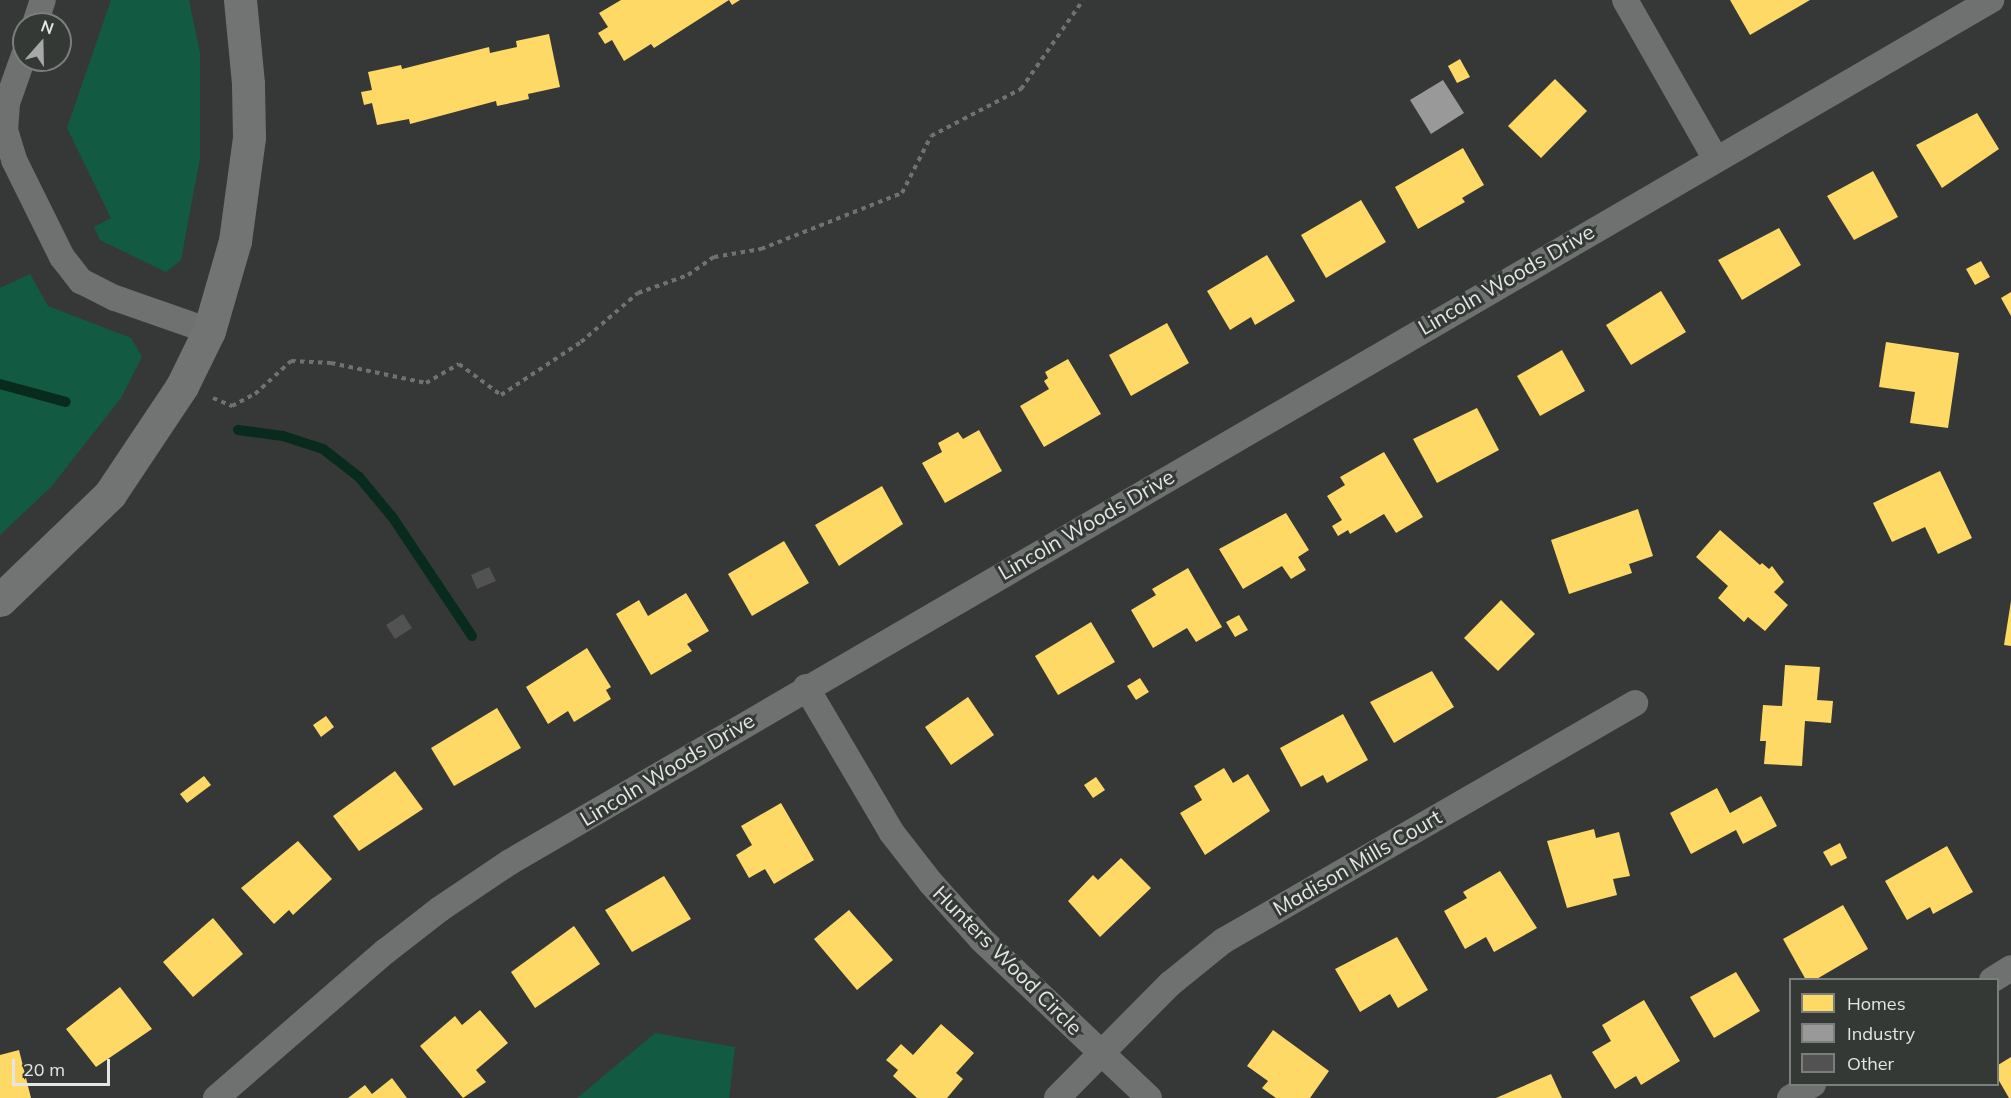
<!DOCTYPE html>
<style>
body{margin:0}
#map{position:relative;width:2011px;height:1098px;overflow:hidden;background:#353836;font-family:Mulish,sans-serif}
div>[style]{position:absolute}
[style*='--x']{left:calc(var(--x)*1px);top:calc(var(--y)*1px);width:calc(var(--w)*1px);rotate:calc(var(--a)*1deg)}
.green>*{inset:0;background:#125b42}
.homes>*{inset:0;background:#ffd966}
.industry>*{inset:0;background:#999}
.stream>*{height:10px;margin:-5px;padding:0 5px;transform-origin:5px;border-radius:5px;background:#082b1d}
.building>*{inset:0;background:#525252}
.path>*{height:4px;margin-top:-2px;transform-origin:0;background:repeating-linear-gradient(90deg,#707272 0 4.5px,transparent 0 9px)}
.street>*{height:26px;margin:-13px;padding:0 13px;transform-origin:13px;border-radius:13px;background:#6f7070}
.secondary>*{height:33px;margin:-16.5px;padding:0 16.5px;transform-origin:16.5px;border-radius:16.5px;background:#717472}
span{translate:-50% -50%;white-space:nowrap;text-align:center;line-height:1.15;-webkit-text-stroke:6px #343936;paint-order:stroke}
.street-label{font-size:21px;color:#e3e6e4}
.legend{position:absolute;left:1789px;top:978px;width:210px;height:108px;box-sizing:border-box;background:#343936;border:2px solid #7a7e7c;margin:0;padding:8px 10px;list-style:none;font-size:18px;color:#e3e6e4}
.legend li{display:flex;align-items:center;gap:12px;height:30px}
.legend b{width:30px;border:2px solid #7a7e7c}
.north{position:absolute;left:12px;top:12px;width:60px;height:60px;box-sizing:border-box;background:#343936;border:2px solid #7a7e7c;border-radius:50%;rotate:20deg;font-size:16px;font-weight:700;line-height:24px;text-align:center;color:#e3e6e4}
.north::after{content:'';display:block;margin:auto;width:21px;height:27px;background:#a6a9a7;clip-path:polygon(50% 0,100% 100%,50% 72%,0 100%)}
.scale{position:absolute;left:12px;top:1059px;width:98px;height:27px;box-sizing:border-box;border:3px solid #e3e6e4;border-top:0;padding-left:8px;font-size:18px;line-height:21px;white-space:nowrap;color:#e3e6e4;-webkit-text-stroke:4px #343936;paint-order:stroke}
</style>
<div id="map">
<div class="green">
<div style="clip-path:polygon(111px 0,189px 0,200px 53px,200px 158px,181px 260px,166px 272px,100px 240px,94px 227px,111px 218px,67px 128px)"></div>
<div style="clip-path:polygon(30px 274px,48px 306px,131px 338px,142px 357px,121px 398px,51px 487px,0 535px,0 288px)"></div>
<div style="clip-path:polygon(655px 1033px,735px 1047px,729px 1098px,577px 1098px)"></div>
</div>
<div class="homes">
<div style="clip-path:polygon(621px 0,740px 0,732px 5px,729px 0,654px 48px,651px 44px,624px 61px,612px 40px,605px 44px,598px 33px,608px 27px,599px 13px)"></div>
<div style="clip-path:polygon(1730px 0,1810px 0,1750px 35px)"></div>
<div style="clip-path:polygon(549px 34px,560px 87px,528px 94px,529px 99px,497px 106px,496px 101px,410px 124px,409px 119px,377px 125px,372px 103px,364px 105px,361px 92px,372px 90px,368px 72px,401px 65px,402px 69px,489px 47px,490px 53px,517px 47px,516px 41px)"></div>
<div style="clip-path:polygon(1460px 59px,1470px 77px,1457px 83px,1448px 66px)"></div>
<div style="clip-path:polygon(1555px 79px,1587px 111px,1541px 158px,1508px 126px)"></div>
<div style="clip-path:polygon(1977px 113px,1999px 149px,1942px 188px,1916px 145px)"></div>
<div style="clip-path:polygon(1463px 148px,1484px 185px,1462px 198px,1465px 202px,1418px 229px,1395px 187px)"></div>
<div style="clip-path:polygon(1873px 171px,1898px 217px,1854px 240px,1827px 196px)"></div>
<div style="clip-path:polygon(1361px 200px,1386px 242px,1326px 278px,1301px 235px)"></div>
<div style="clip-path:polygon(1779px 228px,1801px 265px,1742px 300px,1718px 260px)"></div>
<div style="clip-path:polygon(1267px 255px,1295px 301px,1255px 325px,1251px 317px,1230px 330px,1207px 291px)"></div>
<div style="clip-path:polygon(1981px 261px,1990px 277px,1975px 285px,1966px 269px)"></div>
<div style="clip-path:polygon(1661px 291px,1686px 332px,1631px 365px,1606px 325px)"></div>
<div style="clip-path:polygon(2011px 292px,2011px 316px,2001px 298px)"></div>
<div style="clip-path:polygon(1167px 323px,1189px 363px,1131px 396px,1109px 355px)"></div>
<div style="clip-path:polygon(1886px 342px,1959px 353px,1948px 428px,1910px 423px,1915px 392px,1879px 387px)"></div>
<div style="clip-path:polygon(1562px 350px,1585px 391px,1540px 416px,1517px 376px)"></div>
<div style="clip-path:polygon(1068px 359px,1101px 414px,1044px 447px,1020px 406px,1049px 389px,1044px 381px,1048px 378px,1045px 372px)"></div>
<div style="clip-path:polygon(1477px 408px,1499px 450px,1437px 483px,1413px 439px)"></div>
<div style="clip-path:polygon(979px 430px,1002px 471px,945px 503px,922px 463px,942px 452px,938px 443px,958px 432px,963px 439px)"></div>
<div style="clip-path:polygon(1384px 452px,1423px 517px,1396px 533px,1384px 514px,1350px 534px,1348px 530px,1338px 536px,1332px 526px,1342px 520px,1327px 496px,1345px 485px,1340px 477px)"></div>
<div style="clip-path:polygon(1940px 471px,1972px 538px,1938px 554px,1925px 527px,1892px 542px,1873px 503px)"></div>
<div style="clip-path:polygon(882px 486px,903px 524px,839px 566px,815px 525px)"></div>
<div style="clip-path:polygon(1638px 509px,1653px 556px,1629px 564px,1632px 573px,1569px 594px,1551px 540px)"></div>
<div style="clip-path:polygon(1286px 513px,1309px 550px,1298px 557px,1306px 570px,1291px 579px,1282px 566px,1243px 589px,1219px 549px)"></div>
<div style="clip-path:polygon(1720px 530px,1760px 565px,1762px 563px,1769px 569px,1772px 566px,1784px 582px,1774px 592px,1788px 605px,1765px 631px,1748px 617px,1744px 622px,1718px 598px,1728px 586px,1696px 557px)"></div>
<div style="clip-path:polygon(784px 541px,809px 583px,752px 616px,728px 574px)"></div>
<div style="clip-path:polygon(1188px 568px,1222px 627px,1196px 642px,1187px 628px,1153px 648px,1131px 610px,1156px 595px,1152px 589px)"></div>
<div style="clip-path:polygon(686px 593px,709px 631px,687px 644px,692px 651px,651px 675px,616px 614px,639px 600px,648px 616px)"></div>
<div style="clip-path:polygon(1501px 600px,1535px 634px,1498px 671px,1464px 638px)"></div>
<div style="clip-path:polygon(2011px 601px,2011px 646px,2004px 645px)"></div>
<div style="clip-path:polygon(1239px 615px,1248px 630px,1235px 637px,1226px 622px)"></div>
<div style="clip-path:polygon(1091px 622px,1115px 662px,1058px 695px,1035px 656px)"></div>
<div style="clip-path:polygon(587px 648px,611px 687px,606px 690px,611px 699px,574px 722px,568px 711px,548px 724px,526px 687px)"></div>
<div style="clip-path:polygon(1785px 665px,1820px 667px,1817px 700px,1833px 701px,1831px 723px,1805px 721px,1802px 766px,1764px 764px,1766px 741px,1760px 741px,1763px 705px,1782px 706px)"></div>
<div style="clip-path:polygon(1432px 671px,1454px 707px,1394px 743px,1370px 702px)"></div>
<div style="clip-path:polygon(1140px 678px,1149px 692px,1136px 700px,1127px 686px)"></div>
<div style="clip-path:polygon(968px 697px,994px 735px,951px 765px,925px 727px)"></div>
<div style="clip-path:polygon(497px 708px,521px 748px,454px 786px,431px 748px)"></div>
<div style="clip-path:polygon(1343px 714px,1368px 760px,1327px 783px,1323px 775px,1301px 787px,1280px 748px)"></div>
<div style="clip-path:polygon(326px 716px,334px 727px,321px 737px,313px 725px)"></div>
<div style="clip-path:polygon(1224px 768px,1233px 783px,1248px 774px,1270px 811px,1205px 855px,1180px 813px,1202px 800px,1194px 786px)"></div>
<div style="clip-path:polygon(395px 771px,423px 809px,359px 851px,333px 816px)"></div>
<div style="clip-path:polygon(204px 776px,211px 785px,187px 803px,180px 794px)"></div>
<div style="clip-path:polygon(1096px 777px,1105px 790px,1093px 798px,1084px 785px)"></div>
<div style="clip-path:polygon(1717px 788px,1730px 813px,1761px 796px,1777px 826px,1743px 844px,1736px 830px,1691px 854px,1670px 813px)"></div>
<div style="clip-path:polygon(781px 803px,814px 860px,774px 884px,765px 869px,749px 878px,736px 855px,752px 845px,741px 826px)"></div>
<div style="clip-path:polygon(1594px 829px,1596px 838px,1619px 832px,1630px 876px,1613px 879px,1617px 895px,1567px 908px,1547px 841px)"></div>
<div style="clip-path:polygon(298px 841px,332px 879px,293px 915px,289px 910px,274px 924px,241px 888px)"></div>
<div style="clip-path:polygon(1840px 843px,1847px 858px,1831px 866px,1823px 852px)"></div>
<div style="clip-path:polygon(1947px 846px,1973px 892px,1933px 914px,1930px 907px,1907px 920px,1885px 881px)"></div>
<div style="clip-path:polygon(1121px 858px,1151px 888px,1100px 937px,1068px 901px,1093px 875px,1098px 880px)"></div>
<div style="clip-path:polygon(1500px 871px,1537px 928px,1494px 952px,1486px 937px,1465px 949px,1444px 911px,1467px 898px,1463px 892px)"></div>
<div style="clip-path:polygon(664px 876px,691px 919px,632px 952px,605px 910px)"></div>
<div style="clip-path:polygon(1843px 905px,1868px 949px,1815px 980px,1806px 980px,1783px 939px)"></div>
<div style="clip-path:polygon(849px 910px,893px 960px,857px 990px,814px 939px)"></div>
<div style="clip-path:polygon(213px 918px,243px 954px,193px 997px,163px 962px)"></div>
<div style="clip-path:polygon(574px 926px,600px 964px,535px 1008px,511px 972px)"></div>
<div style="clip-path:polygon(1397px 937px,1428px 990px,1398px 1008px,1390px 994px,1360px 1012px,1335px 969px)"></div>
<div style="clip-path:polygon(1736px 972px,1760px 1011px,1714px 1038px,1690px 997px)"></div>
<div style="clip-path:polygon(120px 987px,152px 1029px,96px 1067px,66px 1029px)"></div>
<div style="clip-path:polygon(1644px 1000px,1680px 1061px,1641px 1085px,1636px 1076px,1615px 1089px,1592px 1052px,1611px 1041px,1602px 1025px)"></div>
<div style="clip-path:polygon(480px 1010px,508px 1043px,476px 1070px,486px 1082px,463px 1098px,420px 1046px,455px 1016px,462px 1025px)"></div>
<div style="clip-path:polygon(941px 1024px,974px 1053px,956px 1073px,963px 1079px,947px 1098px,917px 1098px,893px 1076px,898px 1070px,886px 1060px,901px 1044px,913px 1055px)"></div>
<div style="clip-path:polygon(1273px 1030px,1329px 1071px,1310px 1098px,1276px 1098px,1262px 1088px,1268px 1081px,1247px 1066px)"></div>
<div style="clip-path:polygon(19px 1050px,31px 1098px,0 1098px,0 1055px)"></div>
<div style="clip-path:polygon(2011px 1057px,2011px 1098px,2009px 1098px,1998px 1079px,1998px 1065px)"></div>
<div style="clip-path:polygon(1551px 1074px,1562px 1098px,1496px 1098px)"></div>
<div style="clip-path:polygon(392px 1078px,407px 1098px,348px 1098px,365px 1085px,372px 1094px)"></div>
</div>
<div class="industry">
<div style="clip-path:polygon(1443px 80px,1464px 113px,1431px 134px,1410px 100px)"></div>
</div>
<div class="stream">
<div style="--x:0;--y:384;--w:68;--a:15.3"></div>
<div style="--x:238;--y:430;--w:45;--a:7.6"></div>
<div style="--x:283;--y:436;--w:42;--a:18"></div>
<div style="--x:323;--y:449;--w:46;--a:37.9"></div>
<div style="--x:359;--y:477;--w:53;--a:50.3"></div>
<div style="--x:393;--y:518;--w:142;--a:56.2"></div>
</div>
<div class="building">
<div style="clip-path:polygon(489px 567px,496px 581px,477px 589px,471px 575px)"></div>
<div style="clip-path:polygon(403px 614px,412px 628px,395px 639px,386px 625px)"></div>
</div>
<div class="path">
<div style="--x:213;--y:398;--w:21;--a:23"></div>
<div style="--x:232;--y:406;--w:26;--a:-28"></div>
<div style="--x:255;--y:394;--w:49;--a:-42.5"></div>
<div style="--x:291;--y:361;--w:40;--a:2.9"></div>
<div style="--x:331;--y:363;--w:97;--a:11.9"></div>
<div style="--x:426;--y:383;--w:38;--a:-30"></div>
<div style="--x:459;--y:364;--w:52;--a:36.4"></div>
<div style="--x:501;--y:395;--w:96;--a:-33.5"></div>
<div style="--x:581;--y:342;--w:75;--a:-40.7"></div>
<div style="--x:638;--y:293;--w:53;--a:-19.8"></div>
<div style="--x:688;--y:275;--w:32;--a:-35"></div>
<div style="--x:714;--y:257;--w:48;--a:-9.7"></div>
<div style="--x:761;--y:249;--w:152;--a:-21.7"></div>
<div style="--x:902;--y:193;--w:64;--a:-63"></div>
<div style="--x:931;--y:136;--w:102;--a:-27.6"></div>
<div style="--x:1021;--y:89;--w:108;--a:-55.1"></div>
</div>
<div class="street">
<div style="--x:1625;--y:0;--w:182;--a:60.3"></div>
<div style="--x:35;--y:24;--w:25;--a:-72"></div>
<div style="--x:24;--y:55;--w:51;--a:109.5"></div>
<div style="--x:7;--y:103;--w:27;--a:94"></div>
<div style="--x:5;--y:130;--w:31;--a:73"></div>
<div style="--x:14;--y:160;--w:108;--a:63.7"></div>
<div style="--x:62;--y:257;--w:31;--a:52"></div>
<div style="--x:81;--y:281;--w:38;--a:27"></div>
<div style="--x:115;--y:298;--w:100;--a:19.3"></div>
<div style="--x:806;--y:687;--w:169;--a:59.5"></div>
<div style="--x:892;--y:833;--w:63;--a:52"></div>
<div style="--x:931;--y:883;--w:75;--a:48.2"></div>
<div style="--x:981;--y:939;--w:231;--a:43.4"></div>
<div style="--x:1992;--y:980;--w:22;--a:-32"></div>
<div style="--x:216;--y:1098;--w:225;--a:-40.9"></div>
<div style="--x:386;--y:951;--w:68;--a:-37.9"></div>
<div style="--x:440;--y:909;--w:84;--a:-33.9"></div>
<div style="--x:510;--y:862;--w:1714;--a:-30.2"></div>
<div style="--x:1057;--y:1098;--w:161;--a:-45.3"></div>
<div style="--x:1170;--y:984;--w:68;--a:-39.1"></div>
<div style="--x:1223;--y:941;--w:476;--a:-30"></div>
<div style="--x:1790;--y:1098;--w:27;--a:-31"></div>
</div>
<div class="secondary">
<div style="--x:0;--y:600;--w:153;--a:-43.9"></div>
<div style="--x:110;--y:494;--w:130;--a:-56.3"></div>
<div style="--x:182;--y:386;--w:61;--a:-63.9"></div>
<div style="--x:209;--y:331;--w:94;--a:-73.9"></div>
<div style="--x:235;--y:241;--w:105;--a:-82.3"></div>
<div style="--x:249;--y:137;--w:54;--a:-91.1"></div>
<div style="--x:248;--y:83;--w:83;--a:-95.5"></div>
</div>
<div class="street-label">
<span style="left:1506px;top:279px;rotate:-30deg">Lincoln Woods Drive</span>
<span style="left:1086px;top:524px;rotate:-30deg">Lincoln Woods Drive</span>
<span style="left:667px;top:769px;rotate:-31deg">Lincoln Woods Drive</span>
<span style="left:1357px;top:862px;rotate:-30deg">Madison Mills Court</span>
<span style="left:1008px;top:960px;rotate:45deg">Hunters Wood Circle</span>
</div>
<ul class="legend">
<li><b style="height:16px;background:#ffd966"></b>Homes</li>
<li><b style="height:16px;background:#999"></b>Industry</li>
<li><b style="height:16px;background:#525252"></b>Other</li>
</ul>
<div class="north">N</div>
<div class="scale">20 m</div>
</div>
